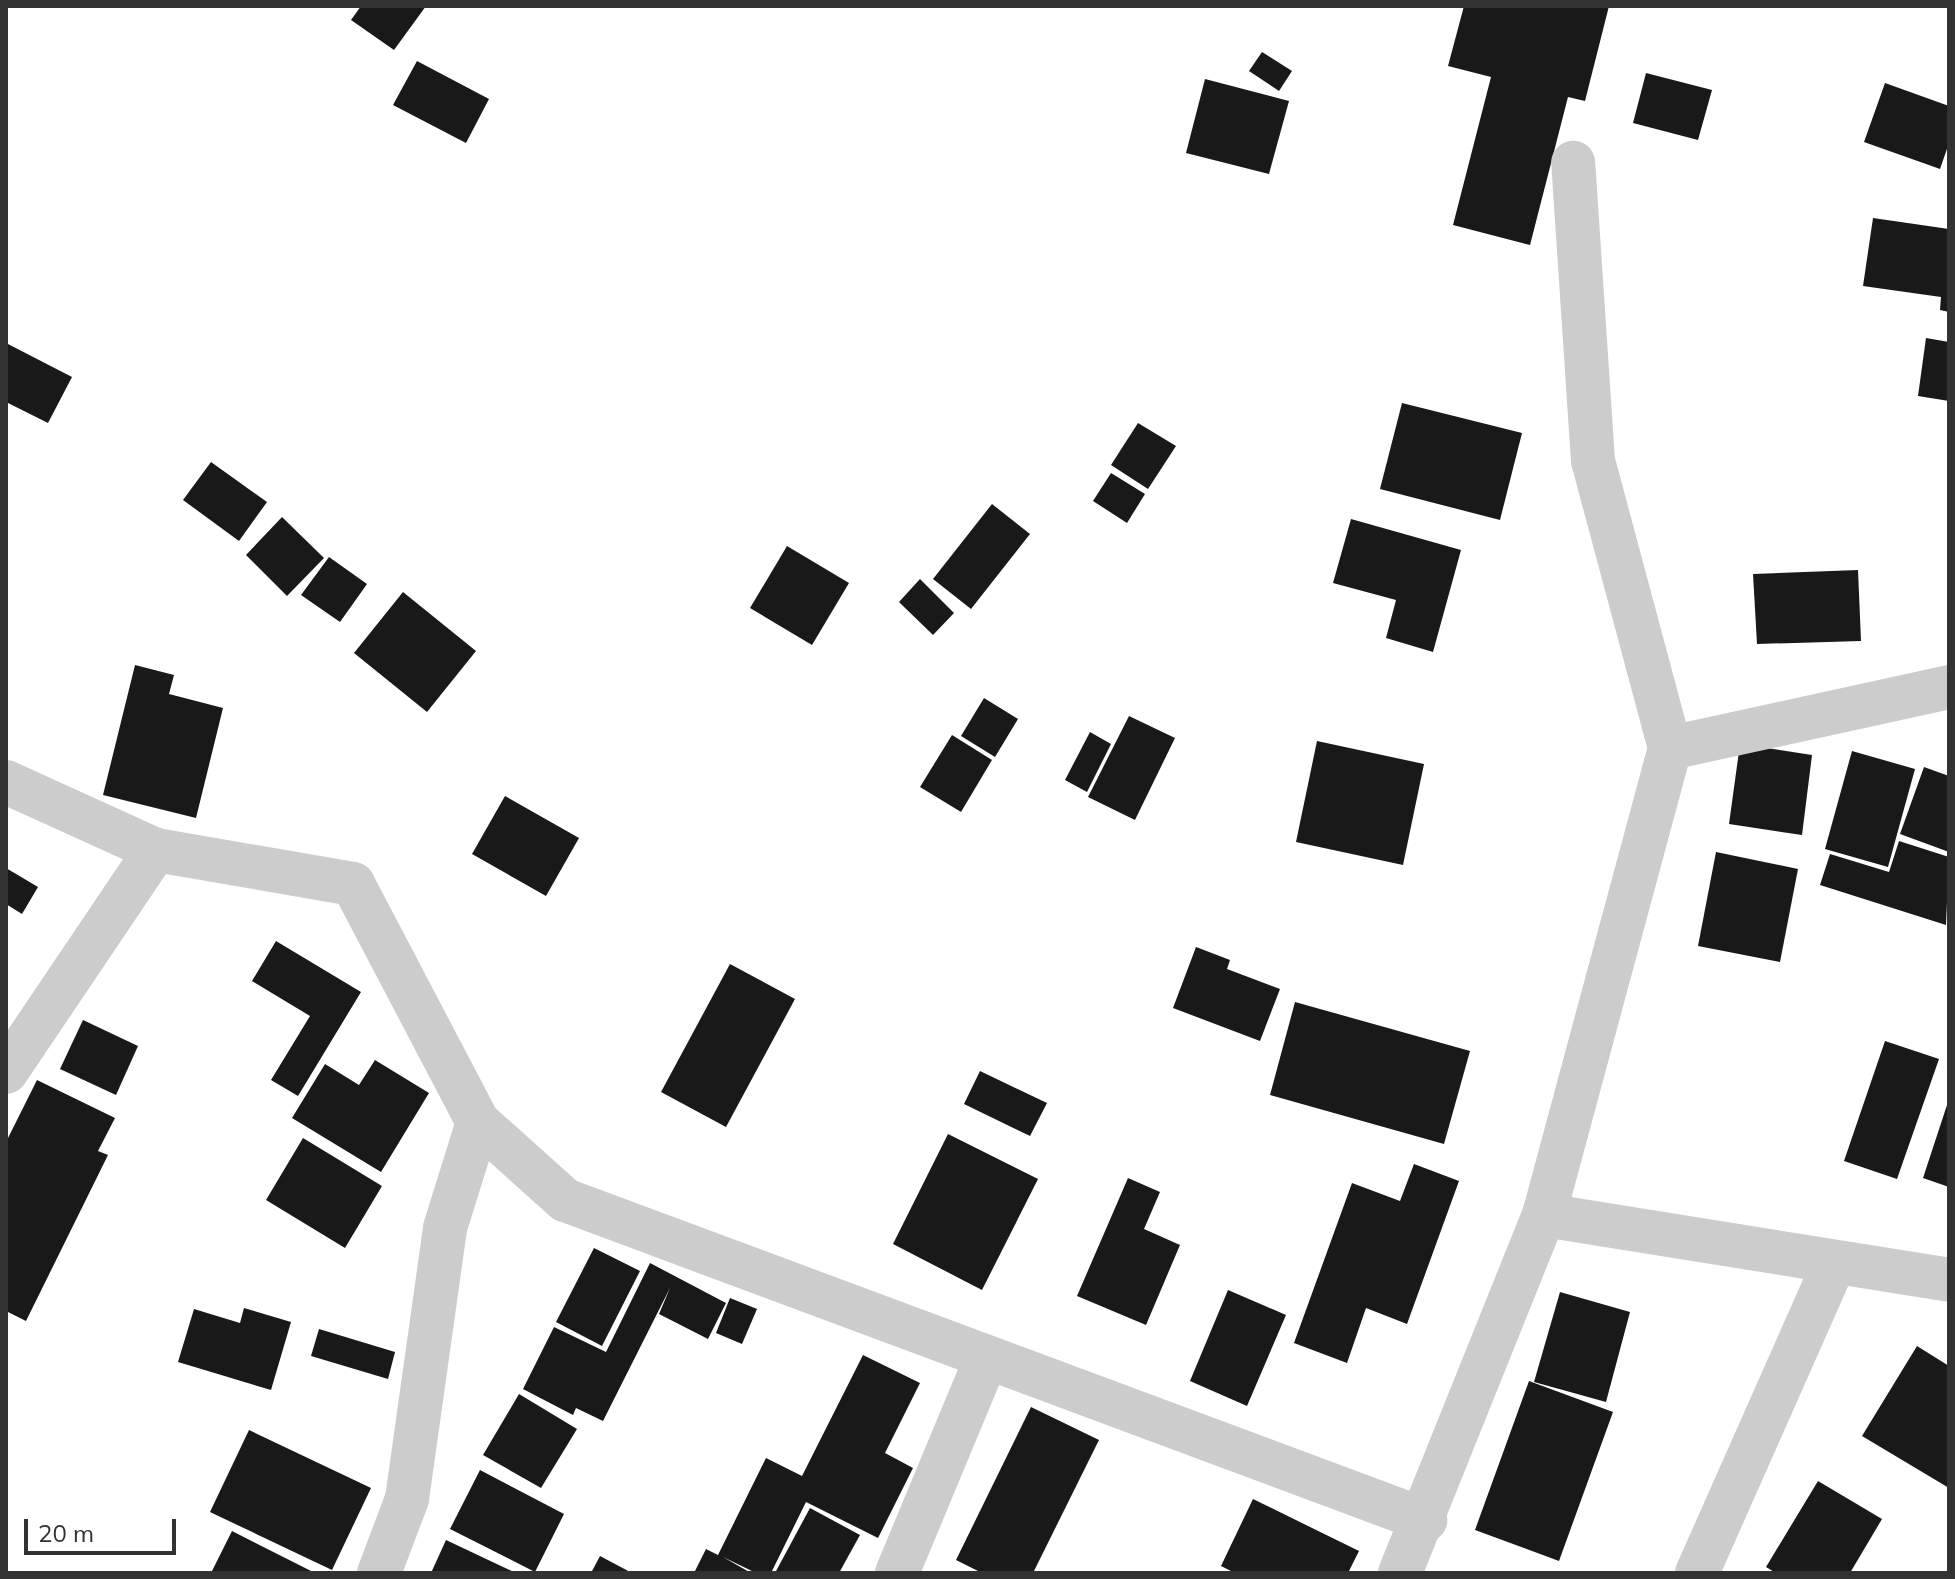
<!DOCTYPE html>
<style>
body{margin:0}
#map{position:relative;width:1955px;height:1579px;overflow:hidden;background:#fff;font-family:Mulish,sans-serif}
div>[style]{position:absolute}
[style*='--x']{left:calc(var(--x)*1px);top:calc(var(--y)*1px);width:calc(var(--w)*1px);rotate:calc(var(--a)*1deg)}
.building>*{inset:0;background:#191919}
.street>*{height:44px;margin:-22px;padding:0 22px;transform-origin:22px;border-radius:22px;background:#ccc}
span{translate:-50% -50%;white-space:nowrap;text-align:center;line-height:1.15;-webkit-text-stroke:8px #fff;paint-order:stroke}
.frame{position:absolute;inset:0;border:8px solid #323232;pointer-events:none}
.scale{position:absolute;left:24px;top:1519px;width:152px;height:36px;box-sizing:border-box;border:4px solid #323232;border-top:0;padding-left:10px;font-size:24px;line-height:28px;white-space:nowrap;color:#323232;-webkit-text-stroke:6px #fff;paint-order:stroke}
</style>
<div id="map">
<div class="building">
<div style="clip-path:polygon(361px 6px,426px 6px,394px 50px,351px 20px)"></div>
<div style="clip-path:polygon(1464px 6px,1609px 6px,1585px 101px,1568px 97px,1530px 245px,1453px 225px,1491px 77px,1448px 66px)"></div>
<div style="clip-path:polygon(1262px 52px,1292px 71px,1279px 91px,1249px 71px)"></div>
<div style="clip-path:polygon(417px 61px,489px 99px,466px 143px,393px 105px)"></div>
<div style="clip-path:polygon(1646px 73px,1712px 90px,1698px 140px,1633px 123px)"></div>
<div style="clip-path:polygon(1205px 79px,1289px 101px,1269px 174px,1186px 153px)"></div>
<div style="clip-path:polygon(1885px 83px,1949px 106px,1949px 143px,1940px 169px,1864px 142px)"></div>
<div style="clip-path:polygon(1873px 218px,1949px 229px,1949px 312px,1940px 310px,1941px 297px,1863px 286px)"></div>
<div style="clip-path:polygon(1926px 338px,1949px 342px,1949px 401px,1918px 396px)"></div>
<div style="clip-path:polygon(6px 343px,72px 377px,48px 423px,6px 402px)"></div>
<div style="clip-path:polygon(1402px 403px,1522px 433px,1500px 520px,1380px 489px)"></div>
<div style="clip-path:polygon(1138px 423px,1176px 446px,1148px 489px,1111px 465px)"></div>
<div style="clip-path:polygon(211px 462px,267px 502px,239px 541px,183px 500px)"></div>
<div style="clip-path:polygon(1111px 473px,1145px 494px,1127px 523px,1093px 501px)"></div>
<div style="clip-path:polygon(992px 504px,1030px 534px,971px 609px,933px 579px)"></div>
<div style="clip-path:polygon(282px 517px,324px 558px,287px 596px,246px 555px)"></div>
<div style="clip-path:polygon(1351px 519px,1461px 550px,1433px 652px,1386px 638px,1396px 600px,1333px 583px)"></div>
<div style="clip-path:polygon(787px 546px,849px 583px,812px 645px,750px 608px)"></div>
<div style="clip-path:polygon(329px 557px,367px 584px,340px 622px,301px 595px)"></div>
<div style="clip-path:polygon(1858px 570px,1861px 641px,1757px 644px,1753px 574px)"></div>
<div style="clip-path:polygon(920px 579px,954px 613px,933px 635px,899px 602px)"></div>
<div style="clip-path:polygon(403px 592px,476px 651px,427px 712px,354px 653px)"></div>
<div style="clip-path:polygon(135px 665px,174px 675px,169px 694px,223px 708px,196px 818px,103px 795px)"></div>
<div style="clip-path:polygon(984px 698px,1018px 719px,995px 757px,961px 736px)"></div>
<div style="clip-path:polygon(1129px 716px,1175px 738px,1135px 820px,1088px 797px)"></div>
<div style="clip-path:polygon(1090px 732px,1111px 744px,1087px 792px,1065px 780px)"></div>
<div style="clip-path:polygon(952px 735px,992px 760px,961px 812px,920px 787px)"></div>
<div style="clip-path:polygon(1317px 741px,1424px 764px,1403px 865px,1296px 842px)"></div>
<div style="clip-path:polygon(1740px 744px,1812px 755px,1802px 835px,1729px 824px)"></div>
<div style="clip-path:polygon(1852px 751px,1915px 769px,1888px 867px,1825px 849px)"></div>
<div style="clip-path:polygon(1924px 767px,1949px 776px,1949px 852px,1900px 834px)"></div>
<div style="clip-path:polygon(505px 796px,579px 838px,546px 896px,472px 854px)"></div>
<div style="clip-path:polygon(1899px 841px,1949px 857px,1946px 925px,1820px 885px,1830px 854px,1889px 872px)"></div>
<div style="clip-path:polygon(1716px 852px,1798px 869px,1780px 962px,1698px 946px)"></div>
<div style="clip-path:polygon(6px 868px,38px 887px,22px 914px,6px 904px)"></div>
<div style="clip-path:polygon(276px 941px,361px 992px,298px 1096px,271px 1080px,310px 1016px,252px 981px)"></div>
<div style="clip-path:polygon(1196px 947px,1230px 960px,1227px 969px,1280px 989px,1260px 1041px,1173px 1008px)"></div>
<div style="clip-path:polygon(730px 964px,795px 999px,726px 1127px,661px 1092px)"></div>
<div style="clip-path:polygon(1295px 1002px,1470px 1051px,1444px 1144px,1270px 1095px)"></div>
<div style="clip-path:polygon(83px 1020px,138px 1046px,116px 1095px,60px 1069px)"></div>
<div style="clip-path:polygon(1885px 1041px,1939px 1059px,1897px 1179px,1844px 1161px)"></div>
<div style="clip-path:polygon(375px 1060px,429px 1093px,381px 1172px,292px 1118px,325px 1064px,359px 1085px)"></div>
<div style="clip-path:polygon(980px 1071px,1047px 1103px,1030px 1136px,964px 1104px)"></div>
<div style="clip-path:polygon(37px 1080px,115px 1118px,98px 1151px,108px 1155px,26px 1321px,6px 1311px,6px 1142px)"></div>
<div style="clip-path:polygon(1948px 1102px,1949px 1102px,1949px 1187px,1923px 1178px)"></div>
<div style="clip-path:polygon(948px 1134px,1038px 1179px,982px 1290px,893px 1244px)"></div>
<div style="clip-path:polygon(303px 1138px,382px 1186px,345px 1248px,266px 1200px)"></div>
<div style="clip-path:polygon(1414px 1164px,1459px 1181px,1407px 1324px,1366px 1308px,1347px 1363px,1294px 1343px,1352px 1183px,1400px 1201px)"></div>
<div style="clip-path:polygon(1128px 1178px,1160px 1192px,1144px 1229px,1180px 1245px,1146px 1325px,1077px 1296px)"></div>
<div style="clip-path:polygon(594px 1248px,640px 1271px,602px 1346px,556px 1322px)"></div>
<div style="clip-path:polygon(650px 1263px,726px 1303px,708px 1339px,659px 1314px,670px 1288px,603px 1421px,576px 1408px,573px 1415px,523px 1389px,554px 1327px,606px 1352px)"></div>
<div style="clip-path:polygon(1228px 1290px,1286px 1315px,1247px 1406px,1190px 1381px)"></div>
<div style="clip-path:polygon(1560px 1292px,1630px 1312px,1606px 1402px,1534px 1382px)"></div>
<div style="clip-path:polygon(730px 1298px,757px 1309px,742px 1344px,716px 1333px)"></div>
<div style="clip-path:polygon(244px 1308px,291px 1322px,271px 1390px,178px 1362px,194px 1309px,240px 1323px)"></div>
<div style="clip-path:polygon(319px 1329px,395px 1352px,388px 1379px,311px 1356px)"></div>
<div style="clip-path:polygon(1917px 1346px,1949px 1366px,1949px 1488px,1862px 1436px)"></div>
<div style="clip-path:polygon(863px 1355px,920px 1383px,885px 1453px,913px 1468px,878px 1538px,806px 1502px,771px 1573px,756px 1573px,723px 1557px,751px 1573px,694px 1573px,706px 1549px,718px 1555px,766px 1458px,802px 1476px)"></div>
<div style="clip-path:polygon(1529px 1381px,1613px 1412px,1559px 1561px,1475px 1530px)"></div>
<div style="clip-path:polygon(519px 1394px,577px 1429px,541px 1488px,483px 1455px)"></div>
<div style="clip-path:polygon(1031px 1407px,1099px 1440px,1033px 1573px,982px 1573px,956px 1560px)"></div>
<div style="clip-path:polygon(249px 1430px,371px 1488px,332px 1570px,210px 1512px)"></div>
<div style="clip-path:polygon(480px 1470px,564px 1514px,535px 1572px,450px 1529px)"></div>
<div style="clip-path:polygon(1818px 1481px,1882px 1519px,1850px 1573px,1776px 1573px,1766px 1567px)"></div>
<div style="clip-path:polygon(1253px 1499px,1359px 1551px,1348px 1573px,1235px 1573px,1221px 1566px)"></div>
<div style="clip-path:polygon(810px 1508px,860px 1535px,839px 1573px,775px 1573px)"></div>
<div style="clip-path:polygon(232px 1531px,315px 1573px,211px 1573px)"></div>
<div style="clip-path:polygon(446px 1540px,516px 1573px,431px 1573px)"></div>
<div style="clip-path:polygon(600px 1556px,632px 1573px,591px 1573px)"></div>
</div>
<div class="street">
<div style="--x:1670;--y:748;--w:286;--a:-12.3"></div>
<div style="--x:6;--y:782;--w:165;--a:24.4"></div>
<div style="--x:156;--y:850;--w:200;--a:9.8"></div>
<div style="--x:353;--y:884;--w:269;--a:62.3"></div>
<div style="--x:478;--y:1122;--w:117;--a:41.9"></div>
<div style="--x:565;--y:1200;--w:918;--a:20.41"></div>
<div style="--x:6;--y:1072;--w:268;--a:-56"></div>
<div style="--x:1544;--y:1215;--w:410;--a:9.1"></div>
<div style="--x:379;--y:1573;--w:79;--a:-69.3"></div>
<div style="--x:407;--y:1499;--w:274;--a:-82"></div>
<div style="--x:445;--y:1228;--w:111;--a:-72.7"></div>
<div style="--x:897;--y:1573;--w:232;--a:-67.4"></div>
<div style="--x:1400;--y:1573;--w:386;--a:-68.1"></div>
<div style="--x:1544;--y:1215;--w:484;--a:-74.9"></div>
<div style="--x:1670;--y:748;--w:297;--a:-105"></div>
<div style="--x:1593;--y:461;--w:299;--a:-93.8"></div>
<div style="--x:1697;--y:1573;--w:340;--a:-66.1"></div>
</div>
<div class="frame"></div>
<div class="scale">20 m</div>
</div>
